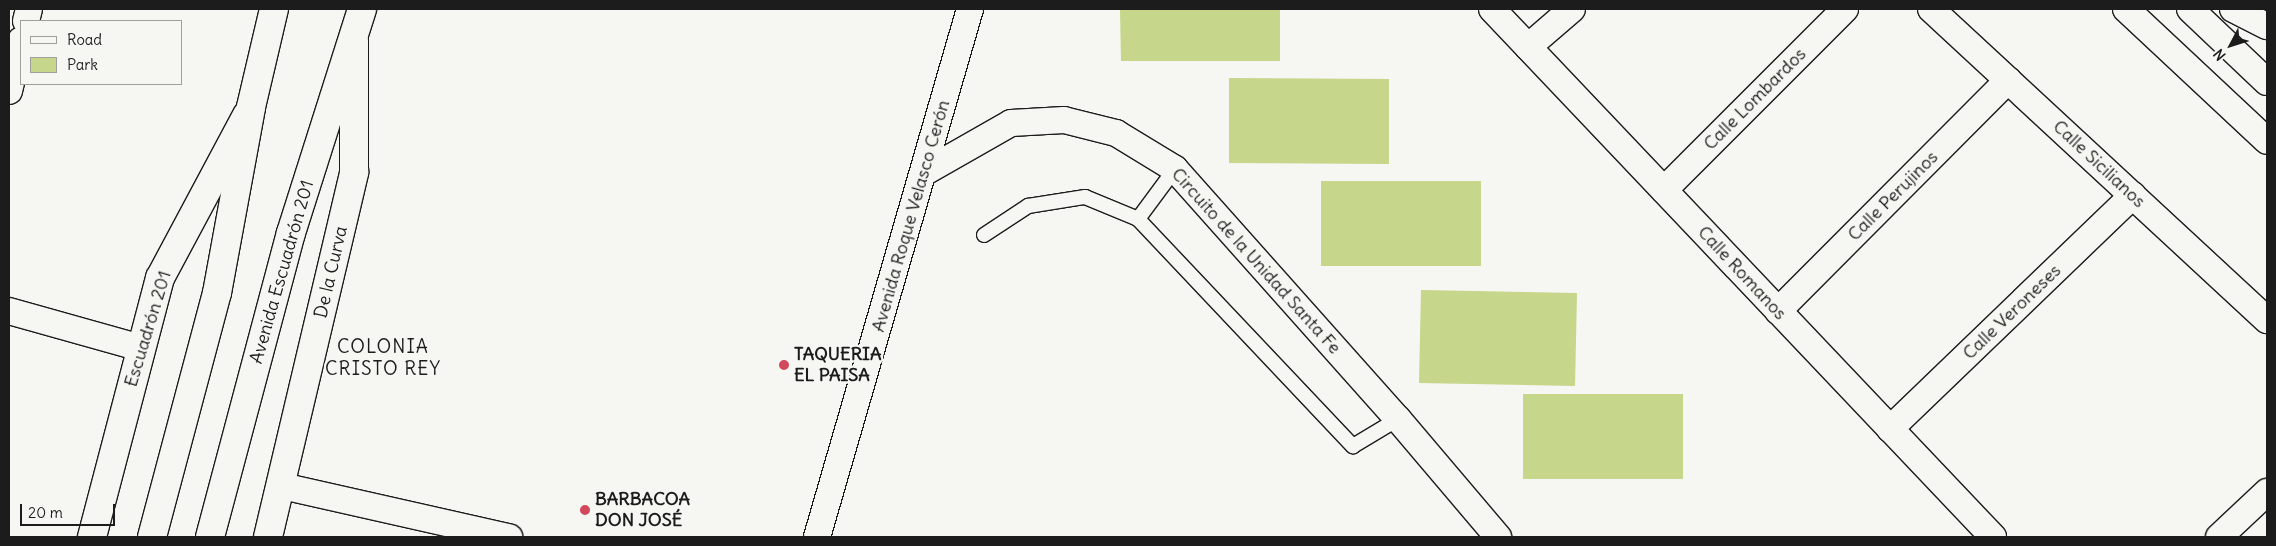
<!DOCTYPE html>
<meta charset="utf-8">
<style>
body{margin:0}
#map{position:relative;width:2276px;height:546px;overflow:hidden;background:#f6f6f2;font-family:Delius,sans-serif}
div>[style]{position:absolute}
[style*='--x']{left:calc(var(--x)*1px);top:calc(var(--y)*1px);width:calc(var(--w)*1px);rotate:calc(var(--a)*1deg)}
.green>*{inset:0;background:#c6d68a}
.roads{filter:drop-shadow(1px 0 #1c1c1c) drop-shadow(-1px 0 #1c1c1c) drop-shadow(0 1px #1c1c1c) drop-shadow(0 -1px #1c1c1c)}
.service>*{height:14px;margin:-7px;padding:0 7px;transform-origin:7px;border-radius:7px;background:#f6f6f2}
.minor>*{height:26px;margin:-13px;padding:0 13px;transform-origin:13px;border-radius:13px;background:#f6f6f2}
.tertiary>*{height:28px;margin:-14px;padding:0 14px;transform-origin:14px;border-radius:14px;background:#f6f6f2}
.secondary>*{height:28px;margin:-14px;padding:0 14px;transform-origin:14px;border-radius:14px;background:#f6f6f2}
.dots>*{width:14px;height:14px;translate:-50% -50%;box-sizing:border-box;border:2px solid #f6f6f2;border-radius:50%}
span{translate:-50% -50%;white-space:nowrap;text-align:center;line-height:1.15;-webkit-text-stroke:4.5px #f6f6f2;paint-order:stroke}
.street-label{font-size:18px;color:#1c1c1c}
.poi-label{font-size:18px;color:#1c1c1c;font-weight:700}
.left{translate:0 -50%;text-align:left}
.neighbourhood-label{font-size:19px;color:#1c1c1c;letter-spacing:1px}
.frame{position:absolute;inset:0;border:10px solid #1c1c1c;pointer-events:none}
.legend{position:absolute;left:20px;top:20px;width:162px;height:65px;box-sizing:border-box;background:#f6f6f2;border:1px solid #9f9f9c;margin:0;padding:6px 9px;list-style:none;font-size:15px;color:#1c1c1c}
.legend li{display:flex;align-items:center;gap:10px;height:25px}
.legend b{width:25px;border:1px solid #9f9f9c}
.north{position:absolute;left:2206px;top:20px;width:50px;height:50px;-webkit-text-stroke:4px #f6f6f2;paint-order:stroke;rotate:230deg;font-size:14px;font-weight:700;line-height:20px;text-align:center;color:#1c1c1c}
.north::after{content:'';display:block;margin:auto;width:18px;height:22px;background:#1c1c1c;clip-path:polygon(50% 0,100% 100%,50% 72%,0 100%)}
.scale{position:absolute;left:20px;top:504px;width:95px;height:22px;box-sizing:border-box;border:2px solid #1c1c1c;border-top:0;padding-left:6px;font-size:15px;line-height:18px;white-space:nowrap;color:#1c1c1c;-webkit-text-stroke:4px #f6f6f2;paint-order:stroke}
</style>
<div id="map">
<div class="green">
<div style="clip-path:polygon(1120px 9px,1280px 9px,1280px 61px,1121px 61px)"></div>
<div style="clip-path:polygon(1229px 78px,1389px 79px,1389px 164px,1229px 163px)"></div>
<div style="clip-path:polygon(1321px 181px,1481px 181px,1481px 266px,1321px 266px)"></div>
<div style="clip-path:polygon(1421px 290px,1577px 293px,1575px 386px,1419px 383px)"></div>
<div style="clip-path:polygon(1523px 394px,1683px 394px,1683px 479px,1523px 479px)"></div>
</div>
<div class="roads">
<div class="service">
<div style="--x:1138;--y:219;--w:62;--a:-53.5"></div>
<div style="--x:984;--y:235;--w:53;--a:-33.4"></div>
<div style="--x:1028;--y:206;--w:58;--a:-9"></div>
<div style="--x:1085;--y:197;--w:57;--a:22.5"></div>
<div style="--x:1138;--y:219;--w:313;--a:46.6"></div>
<div style="--x:1353;--y:446;--w:52;--a:-31"></div>
</div>
<div class="minor">
<div style="--x:1492;--y:9;--w:728;--a:46.5"></div>
<div style="--x:1931;--y:9;--w:458;--a:42.8"></div>
<div style="--x:2126;--y:9;--w:193;--a:43.1"></div>
<div style="--x:2190;--y:9;--w:106;--a:43.5"></div>
<div style="--x:2233;--y:9;--w:38;--a:27"></div>
<div style="--x:26;--y:21;--w:12;--a:-76"></div>
<div style="--x:1528;--y:47;--w:58;--a:-40.8"></div>
<div style="--x:9;--y:91;--w:52;--a:-76.8"></div>
<div style="--x:925;--y:172;--w:99;--a:-29.7"></div>
<div style="--x:1011;--y:123;--w:53;--a:-3.2"></div>
<div style="--x:1064;--y:120;--w:54;--a:14"></div>
<div style="--x:1116;--y:133;--w:69;--a:31.4"></div>
<div style="--x:1175;--y:169;--w:335;--a:48.3"></div>
<div style="--x:1398;--y:419;--w:155;--a:49.7"></div>
<div style="--x:1664;--y:190;--w:256;--a:-45"></div>
<div style="--x:9;--y:311;--w:137;--a:15.7"></div>
<div style="--x:1778;--y:311;--w:326;--a:-45.1"></div>
<div style="--x:1890;--y:429;--w:337;--a:-43.9"></div>
<div style="--x:282;--y:486;--w:233;--a:12.7"></div>
<div style="--x:817;--y:537;--w:550;--a:-73.84"></div>
<div style="--x:2219;--y:537;--w:66;--a:-43.2"></div>
</div>
<div class="tertiary">
<div style="--x:92;--y:537;--w:268;--a:-75.3"></div>
<div style="--x:160;--y:278;--w:185;--a:-61.9"></div>
<div style="--x:268;--y:537;--w:375;--a:-76.7"></div>
<div style="--x:354;--y:172;--w:131;--a:-90"></div>
</div>
<div class="secondary">
<div style="--x:152;--y:537;--w:253;--a:-75.1"></div>
<div style="--x:217;--y:293;--w:189;--a:-79.6"></div>
<div style="--x:251;--y:107;--w:101;--a:-76.8"></div>
<div style="--x:210;--y:537;--w:315;--a:-75.1"></div>
<div style="--x:291;--y:233;--w:235;--a:-72.4"></div>
</div>
</div>
<div class="dots">
<div style="left:784px;top:365px;background:#d1495b"></div>
<div style="left:585px;top:510px;background:#d1495b"></div>
</div>
<div class="street-label">
<span style="left:1755px;top:99px;rotate:-45deg">Calle Lombardos</span>
<span style="left:2099px;top:164px;rotate:43deg">Calle Sicilianos</span>
<span style="left:1893px;top:196px;rotate:-45deg">Calle Perujinos</span>
<span style="left:911px;top:216px;rotate:-74deg">Avenida Roque Velasco Cerón</span>
<span style="left:1256px;top:261px;rotate:48deg">Circuito de la Unidad Santa Fe</span>
<span style="left:282px;top:272px;rotate:-74deg">Avenida Escuadrón 201</span>
<span style="left:331px;top:272px;rotate:-77deg">De la Curva</span>
<span style="left:1742px;top:273px;rotate:47deg">Calle Romanos</span>
<span style="left:2012px;top:312px;rotate:-44deg">Calle Veroneses</span>
<span style="left:148px;top:329px;rotate:-73deg">Escuadrón 201</span>
</div>
<div class="poi-label">
<span class="left" style="left:794px;top:365px">TAQUERIA<br>EL PAISA</span>
<span class="left" style="left:595px;top:510px">BARBACOA<br>DON JOSÉ</span>
</div>
<div class="neighbourhood-label">
<span style="left:383px;top:358px">COLONIA<br>CRISTO REY</span>
</div>
<div class="frame"></div>
<ul class="legend">
<li><b style="height:6px;background:#f6f6f2"></b>Road</li>
<li><b style="height:14px;background:#c6d68a"></b>Park</li>
</ul>
<div class="north">N</div>
<div class="scale">20 m</div>
</div>
